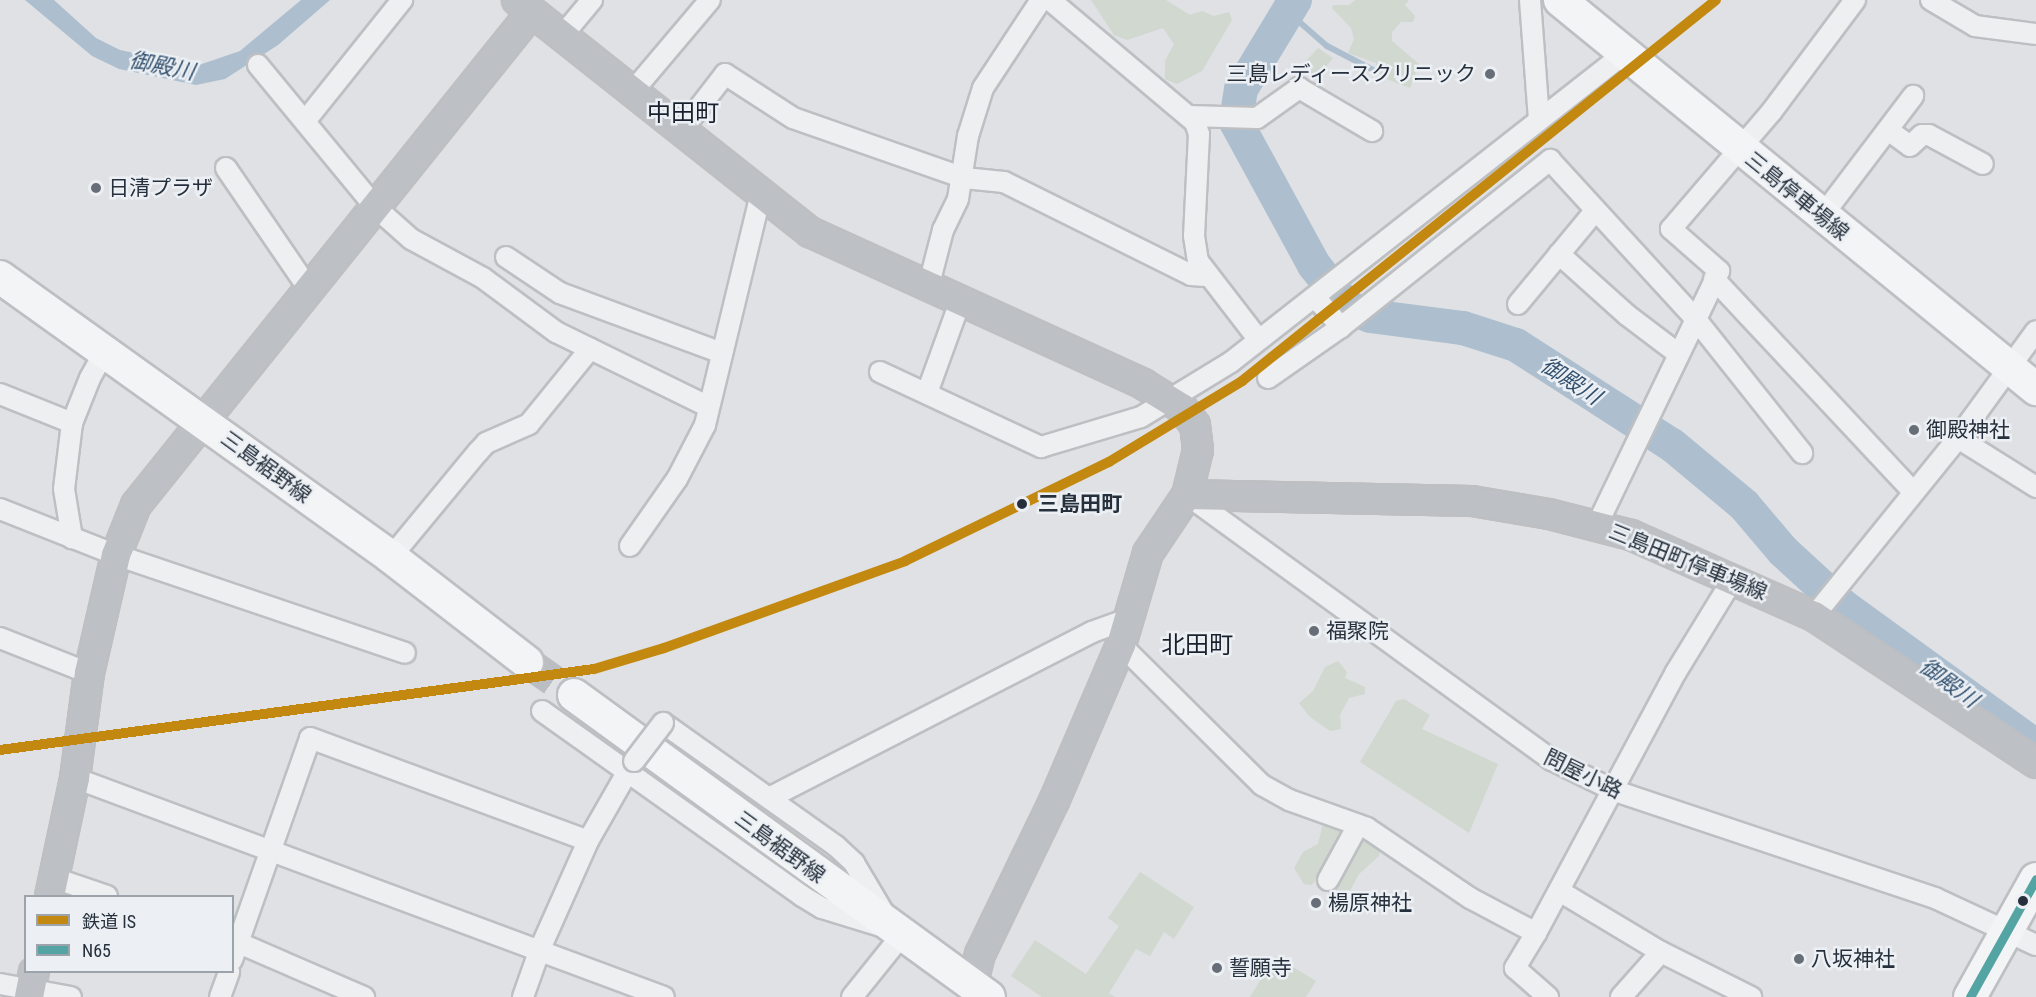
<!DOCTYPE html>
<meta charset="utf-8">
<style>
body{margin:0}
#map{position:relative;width:2036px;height:997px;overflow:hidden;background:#dfe1e4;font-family:"Roboto Condensed","Noto Sans JP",sans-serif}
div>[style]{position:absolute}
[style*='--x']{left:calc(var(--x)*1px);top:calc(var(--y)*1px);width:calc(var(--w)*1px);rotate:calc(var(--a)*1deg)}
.green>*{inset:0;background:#d0d8cf}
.water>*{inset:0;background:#adbfcf}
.stream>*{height:6px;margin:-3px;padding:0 3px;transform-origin:3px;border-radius:3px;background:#adbfcf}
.river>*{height:34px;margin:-17px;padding:0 17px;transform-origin:17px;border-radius:17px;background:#adbfcf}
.primary-tunnel>*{height:32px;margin-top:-16px;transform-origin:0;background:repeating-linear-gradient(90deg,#babec2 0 32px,transparent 0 48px)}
.roads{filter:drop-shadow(2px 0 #bdbfc2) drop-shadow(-2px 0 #bdbfc2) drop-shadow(0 2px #bdbfc2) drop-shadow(0 -2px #bdbfc2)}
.street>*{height:20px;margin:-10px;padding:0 10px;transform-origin:10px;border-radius:10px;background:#eeeff1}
.secondary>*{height:28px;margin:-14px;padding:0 14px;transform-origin:14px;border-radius:14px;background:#bdc0c4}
.primary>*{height:32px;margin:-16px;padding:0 16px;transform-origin:16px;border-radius:16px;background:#f3f4f5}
.bridges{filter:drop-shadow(2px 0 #bdbfc2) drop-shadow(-2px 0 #bdbfc2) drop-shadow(0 2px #bdbfc2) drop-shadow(0 -2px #bdbfc2)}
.street-bridge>*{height:20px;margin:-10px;padding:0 10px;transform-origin:10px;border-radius:10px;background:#eeeff1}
.bus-1>*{height:9px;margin:-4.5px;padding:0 4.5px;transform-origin:4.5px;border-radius:4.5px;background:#55a4a4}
.rail-1>*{height:10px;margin:-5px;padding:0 5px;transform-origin:5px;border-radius:5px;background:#c3880f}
.dots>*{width:16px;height:16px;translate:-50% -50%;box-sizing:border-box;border:3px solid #ecf0f4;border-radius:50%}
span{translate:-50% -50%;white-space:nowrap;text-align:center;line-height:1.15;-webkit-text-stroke:5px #ecf0f4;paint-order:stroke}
.poi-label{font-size:21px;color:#26303c}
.right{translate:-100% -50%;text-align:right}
.left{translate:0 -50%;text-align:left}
.street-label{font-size:21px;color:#26303c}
.stop-label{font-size:21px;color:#26303c;font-weight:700}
.water-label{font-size:22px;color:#32516f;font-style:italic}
.quarter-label{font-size:24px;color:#19212d}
.legend{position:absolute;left:24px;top:895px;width:210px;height:78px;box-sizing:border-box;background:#ecf0f4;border:2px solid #9da3aa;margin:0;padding:8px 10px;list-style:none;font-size:18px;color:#26303c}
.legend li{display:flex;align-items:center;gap:12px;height:30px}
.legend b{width:30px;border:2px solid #9da3aa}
</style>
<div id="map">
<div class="green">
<div style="clip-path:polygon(1091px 0,1166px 0,1190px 15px,1202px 11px,1214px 16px,1229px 12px,1232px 20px,1202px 71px,1177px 84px,1165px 79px,1165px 61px,1174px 44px,1163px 28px,1127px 40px,1114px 35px)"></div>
<div style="clip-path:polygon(1355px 0,1409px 0,1405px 5px,1415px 16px,1413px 22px,1401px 22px,1392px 32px,1392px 41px,1419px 64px,1410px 88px,1384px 78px,1378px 73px,1376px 63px,1348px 53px,1354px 39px,1351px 28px,1332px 8px,1333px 5px,1349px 5px)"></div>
<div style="clip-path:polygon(1318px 48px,1333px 58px,1316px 79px,1309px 74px,1307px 60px)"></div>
<div style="clip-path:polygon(1338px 661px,1347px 672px,1345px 678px,1365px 687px,1365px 694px,1349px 698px,1340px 715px,1341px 729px,1330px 731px,1309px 716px,1299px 703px,1313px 691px,1325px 667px)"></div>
<div style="clip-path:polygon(1404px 699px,1430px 715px,1422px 729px,1498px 764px,1469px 833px,1360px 762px,1396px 701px)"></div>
<div style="clip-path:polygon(1324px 819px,1376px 840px,1380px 850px,1379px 856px,1359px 874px,1340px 909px,1335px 908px,1338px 902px,1331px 894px,1335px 884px,1323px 875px,1311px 885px,1304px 884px,1294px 868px,1303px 852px,1318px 844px)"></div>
<div style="clip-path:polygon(1140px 872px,1194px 907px,1174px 939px,1164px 932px,1150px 956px,1136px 949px,1109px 993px,1115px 997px,1042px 997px,1011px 976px,1035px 940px,1086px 974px,1119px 926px,1108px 918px)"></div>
<div style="clip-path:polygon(1275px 956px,1316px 981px,1306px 997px,1250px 997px)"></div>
</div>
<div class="water">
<div style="clip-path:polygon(25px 0,54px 0,96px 38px,120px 50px,196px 66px,240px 51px,301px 0,330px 0,278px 45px,225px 79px,196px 85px,119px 69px,92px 56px)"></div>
</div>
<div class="stream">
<div style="--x:1288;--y:12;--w:52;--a:41.1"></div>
<div style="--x:1327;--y:46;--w:54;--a:27.5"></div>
</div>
<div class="river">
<div style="--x:1295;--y:0;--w:104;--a:121.2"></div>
<div style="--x:1241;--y:89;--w:33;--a:99"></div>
<div style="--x:1236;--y:122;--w:163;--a:61.4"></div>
<div style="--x:1314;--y:265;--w:53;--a:51.8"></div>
<div style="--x:1347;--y:307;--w:25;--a:21"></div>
<div style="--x:1370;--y:316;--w:94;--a:7.4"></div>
<div style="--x:1463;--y:328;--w:56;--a:17.8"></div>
<div style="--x:1516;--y:345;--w:185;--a:32.7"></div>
<div style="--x:1672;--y:445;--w:94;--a:39.8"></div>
<div style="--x:1744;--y:505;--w:60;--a:49.7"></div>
<div style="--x:1783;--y:551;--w:81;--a:42.5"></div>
<div style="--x:1843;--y:606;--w:238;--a:36"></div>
</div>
<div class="primary-tunnel">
<div style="--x:527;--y:662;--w:57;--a:35.1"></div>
</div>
<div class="roads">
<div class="street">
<div style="--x:1050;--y:0;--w:189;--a:40.1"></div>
<div style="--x:1195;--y:122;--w:13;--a:72"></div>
<div style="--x:1199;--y:134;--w:102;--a:92.8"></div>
<div style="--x:1194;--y:236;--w:25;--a:81"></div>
<div style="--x:1198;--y:261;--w:98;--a:52.4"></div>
<div style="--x:1530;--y:0;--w:119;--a:85.7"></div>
<div style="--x:1931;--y:0;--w:51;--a:30.6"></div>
<div style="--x:1975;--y:26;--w:62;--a:7.5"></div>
<div style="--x:562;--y:36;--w:47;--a:-50.2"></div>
<div style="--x:258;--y:65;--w:184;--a:50.5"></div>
<div style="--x:375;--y:207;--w:48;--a:41.6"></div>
<div style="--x:411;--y:239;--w:82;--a:28.4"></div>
<div style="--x:483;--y:278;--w:91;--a:36.5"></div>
<div style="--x:556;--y:332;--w:170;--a:26.1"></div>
<div style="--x:633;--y:91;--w:119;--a:-49.8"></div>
<div style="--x:1189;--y:116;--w:68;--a:1.7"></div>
<div style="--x:1257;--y:118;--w:52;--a:-35.5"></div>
<div style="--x:1299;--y:88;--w:85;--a:30.5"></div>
<div style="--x:306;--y:120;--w:154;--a:-51.3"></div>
<div style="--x:1888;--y:130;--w:27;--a:36"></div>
<div style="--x:1910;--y:146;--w:16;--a:-43"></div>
<div style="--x:1922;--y:135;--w:7;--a:0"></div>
<div style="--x:1929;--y:135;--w:61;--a:28.2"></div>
<div style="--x:681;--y:131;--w:72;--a:-52.3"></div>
<div style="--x:725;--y:74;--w:81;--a:32.9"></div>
<div style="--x:793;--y:118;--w:181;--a:19.3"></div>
<div style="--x:964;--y:178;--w:40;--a:5.7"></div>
<div style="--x:1004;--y:182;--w:209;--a:26.4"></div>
<div style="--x:1191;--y:275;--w:15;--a:4"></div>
<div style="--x:226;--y:168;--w:147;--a:55.6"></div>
<div style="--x:1822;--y:216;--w:151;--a:-52.8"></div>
<div style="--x:1559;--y:254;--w:91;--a:41.9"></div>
<div style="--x:1627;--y:315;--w:63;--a:37.2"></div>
<div style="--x:506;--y:257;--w:65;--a:33.7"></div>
<div style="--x:560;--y:293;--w:173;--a:20.3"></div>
<div style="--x:1714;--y:279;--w:291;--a:46.9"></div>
<div style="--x:928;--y:288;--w:60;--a:-75.5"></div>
<div style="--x:943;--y:230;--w:34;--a:-64"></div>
<div style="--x:958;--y:199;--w:64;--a:-81"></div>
<div style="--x:968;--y:136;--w:50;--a:-72.6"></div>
<div style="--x:983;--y:88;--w:105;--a:-56.6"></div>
<div style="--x:1315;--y:297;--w:40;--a:49"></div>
<div style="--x:1518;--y:304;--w:121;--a:-50.4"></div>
<div style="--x:880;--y:372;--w:178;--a:25"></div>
<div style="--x:1041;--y:447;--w:104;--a:-16.7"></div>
<div style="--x:1141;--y:417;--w:105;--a:-31.4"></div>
<div style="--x:1231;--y:362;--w:499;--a:-38.1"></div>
<div style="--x:1268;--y:378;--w:89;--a:-34.9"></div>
<div style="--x:1341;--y:327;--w:268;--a:-38.6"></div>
<div style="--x:1550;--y:160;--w:213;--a:47.5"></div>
<div style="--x:1694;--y:317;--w:174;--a:51.5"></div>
<div style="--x:927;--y:393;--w:97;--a:-70.1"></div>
<div style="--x:0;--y:394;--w:78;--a:21.9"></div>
<div style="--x:72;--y:423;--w:66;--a:96.9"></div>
<div style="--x:64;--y:489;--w:50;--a:80.7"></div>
<div style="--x:72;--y:423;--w:48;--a:-68.2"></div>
<div style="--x:90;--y:378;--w:29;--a:-61"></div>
<div style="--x:1958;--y:438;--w:92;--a:32.1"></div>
<div style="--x:1187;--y:495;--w:451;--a:36"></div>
<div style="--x:1552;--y:760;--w:70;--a:26.2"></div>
<div style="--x:1615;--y:791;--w:337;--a:18.5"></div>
<div style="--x:1935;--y:898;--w:111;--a:25"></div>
<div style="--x:0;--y:509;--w:125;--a:21.6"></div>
<div style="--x:116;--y:555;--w:305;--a:18.7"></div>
<div style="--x:1597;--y:525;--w:282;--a:-64.3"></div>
<div style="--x:1719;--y:271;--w:64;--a:-138.8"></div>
<div style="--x:1671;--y:229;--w:155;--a:-49.4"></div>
<div style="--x:1772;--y:111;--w:139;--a:-53.2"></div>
<div style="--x:630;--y:546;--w:82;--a:-55"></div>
<div style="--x:677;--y:479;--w:61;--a:-62.6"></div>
<div style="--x:705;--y:425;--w:239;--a:-76.4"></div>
<div style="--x:391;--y:557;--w:136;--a:-50.4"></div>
<div style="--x:478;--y:452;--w:12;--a:-48"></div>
<div style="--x:486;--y:443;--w:47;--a:-23.8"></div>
<div style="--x:529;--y:424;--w:97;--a:-50.9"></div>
<div style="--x:1814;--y:616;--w:229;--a:-51"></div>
<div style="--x:1958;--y:438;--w:132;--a:-53.9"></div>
<div style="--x:0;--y:638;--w:96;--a:21.5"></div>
<div style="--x:1121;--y:645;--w:199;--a:44.8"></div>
<div style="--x:1262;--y:785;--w:31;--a:29"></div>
<div style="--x:1289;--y:800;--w:83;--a:19.7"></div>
<div style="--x:1367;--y:828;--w:125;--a:34.2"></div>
<div style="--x:1470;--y:898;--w:75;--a:27.9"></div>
<div style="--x:1536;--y:933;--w:296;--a:-61.8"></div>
<div style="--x:1676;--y:672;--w:109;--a:-58.5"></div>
<div style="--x:542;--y:711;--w:319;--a:35.4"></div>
<div style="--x:802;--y:896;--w:23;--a:31"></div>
<div style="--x:822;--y:908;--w:62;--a:17"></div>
<div style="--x:663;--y:723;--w:212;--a:35.4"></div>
<div style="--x:836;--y:846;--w:25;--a:43"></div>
<div style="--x:854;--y:863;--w:63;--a:59.3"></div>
<div style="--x:75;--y:778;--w:628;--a:20.4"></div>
<div style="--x:771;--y:797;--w:361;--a:-27.2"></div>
<div style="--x:1092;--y:632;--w:37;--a:-20"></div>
<div style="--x:54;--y:878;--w:56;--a:18.8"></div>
<div style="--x:1328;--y:880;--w:63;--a:-61.4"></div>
<div style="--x:1561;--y:892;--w:117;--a:31"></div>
<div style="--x:1661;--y:952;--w:101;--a:26.6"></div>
<div style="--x:1536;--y:933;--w:41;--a:121"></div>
<div style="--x:1515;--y:968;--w:44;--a:41.3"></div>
<div style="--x:232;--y:940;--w:144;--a:23.4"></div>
<div style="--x:232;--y:960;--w:235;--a:-70.6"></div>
<div style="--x:310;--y:738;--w:296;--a:20.3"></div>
<div style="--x:0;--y:984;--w:72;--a:10.4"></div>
<div style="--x:220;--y:997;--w:27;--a:-70"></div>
<div style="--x:523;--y:997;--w:51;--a:-70.5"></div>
<div style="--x:540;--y:949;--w:118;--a:-66"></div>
<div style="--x:588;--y:841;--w:89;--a:-60.3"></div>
<div style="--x:852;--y:997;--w:78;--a:-51.2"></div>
<div style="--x:1621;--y:997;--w:60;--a:-48.4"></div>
</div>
<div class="secondary">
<div style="--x:517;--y:0;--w:374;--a:38.4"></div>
<div style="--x:810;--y:232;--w:366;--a:24.5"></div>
<div style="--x:1143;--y:384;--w:46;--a:31.6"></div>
<div style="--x:1182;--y:408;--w:21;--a:53"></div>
<div style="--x:1195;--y:425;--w:25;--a:83"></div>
<div style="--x:1198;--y:450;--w:46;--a:103.7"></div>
<div style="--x:1187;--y:495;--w:70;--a:123.9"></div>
<div style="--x:1148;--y:553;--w:96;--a:106.4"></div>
<div style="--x:1121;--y:645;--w:168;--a:113.2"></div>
<div style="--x:1055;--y:799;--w:172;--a:115.8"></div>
<div style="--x:980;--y:954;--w:33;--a:104"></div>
<div style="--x:1187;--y:495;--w:285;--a:1.2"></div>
<div style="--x:1472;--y:501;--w:78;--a:9.6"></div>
<div style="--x:1549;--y:514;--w:85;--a:14.4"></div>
<div style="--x:1631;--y:535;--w:200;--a:23.9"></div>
<div style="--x:1814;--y:616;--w:266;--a:33.5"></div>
<div style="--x:50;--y:896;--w:121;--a:-78"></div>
<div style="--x:75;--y:778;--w:106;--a:-82.4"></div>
<div style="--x:89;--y:673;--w:121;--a:-77.1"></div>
<div style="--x:116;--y:555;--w:54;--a:-68.2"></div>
<div style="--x:136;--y:505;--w:632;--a:-51.23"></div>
<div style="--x:29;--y:997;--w:25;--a:-79"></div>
</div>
<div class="primary">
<div style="--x:1560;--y:0;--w:615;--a:39.26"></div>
<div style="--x:0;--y:277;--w:481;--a:35.6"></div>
<div style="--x:391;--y:557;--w:172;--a:37.7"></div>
<div style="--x:574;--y:695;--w:513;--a:36.04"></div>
<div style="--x:1970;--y:997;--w:135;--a:-60.8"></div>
</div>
</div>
<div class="bridges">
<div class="street-bridge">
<div style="--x:634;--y:761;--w:48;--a:-52.7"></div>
</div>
</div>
<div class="bus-1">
<div style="--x:1970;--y:997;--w:135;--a:-60.8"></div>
</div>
<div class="rail-1">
<div style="--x:0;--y:750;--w:599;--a:-7.77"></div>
<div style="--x:594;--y:669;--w:73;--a:-16.7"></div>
<div style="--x:664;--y:648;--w:256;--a:-19.8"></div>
<div style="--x:905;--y:561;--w:227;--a:-25.9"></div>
<div style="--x:1109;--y:462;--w:156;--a:-31.3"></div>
<div style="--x:1242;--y:381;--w:608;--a:-38.79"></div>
</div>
<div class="dots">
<div style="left:1490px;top:74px;background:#676e77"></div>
<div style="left:96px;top:188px;background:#676e77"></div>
<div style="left:1914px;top:430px;background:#676e77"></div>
<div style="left:1022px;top:504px;background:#26303c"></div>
<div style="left:1314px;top:631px;background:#676e77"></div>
<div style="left:2023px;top:901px;background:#26303c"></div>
<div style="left:1316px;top:903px;background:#676e77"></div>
<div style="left:1799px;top:959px;background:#676e77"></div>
<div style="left:1217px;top:968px;background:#676e77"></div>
</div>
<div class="poi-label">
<span class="right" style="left:1476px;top:74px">三島レディースクリニック</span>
<span class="left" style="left:108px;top:188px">日清プラザ</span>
<span class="left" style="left:1926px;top:430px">御殿神社</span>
<span class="left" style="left:1326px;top:631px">福聚院</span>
<span class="left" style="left:1328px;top:903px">楊原神社</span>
<span class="left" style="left:1811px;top:959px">八坂神社</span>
<span class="left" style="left:1229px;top:968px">誓願寺</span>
</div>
<div class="street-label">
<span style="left:1797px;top:196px;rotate:39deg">三島停車場線</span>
<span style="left:266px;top:467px;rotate:36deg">三島裾野線</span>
<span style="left:1688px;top:562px;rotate:22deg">三島田町停車場線</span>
<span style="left:1583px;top:774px;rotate:26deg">問屋小路</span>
<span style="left:780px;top:847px;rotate:36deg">三島裾野線</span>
</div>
<div class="stop-label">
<span class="left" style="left:1038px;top:504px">三島田町</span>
</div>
<div class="water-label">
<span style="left:162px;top:66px;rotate:11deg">御殿川</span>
<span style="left:1571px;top:381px;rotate:33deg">御殿川</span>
<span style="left:1949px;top:683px;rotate:36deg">御殿川</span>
</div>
<div class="quarter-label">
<span style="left:683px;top:114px">中田町</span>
<span style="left:1197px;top:646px">北田町</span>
</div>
<ul class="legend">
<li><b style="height:8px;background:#c3880f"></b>鉄道 IS</li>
<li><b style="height:8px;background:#55a4a4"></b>N65</li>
</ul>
</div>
